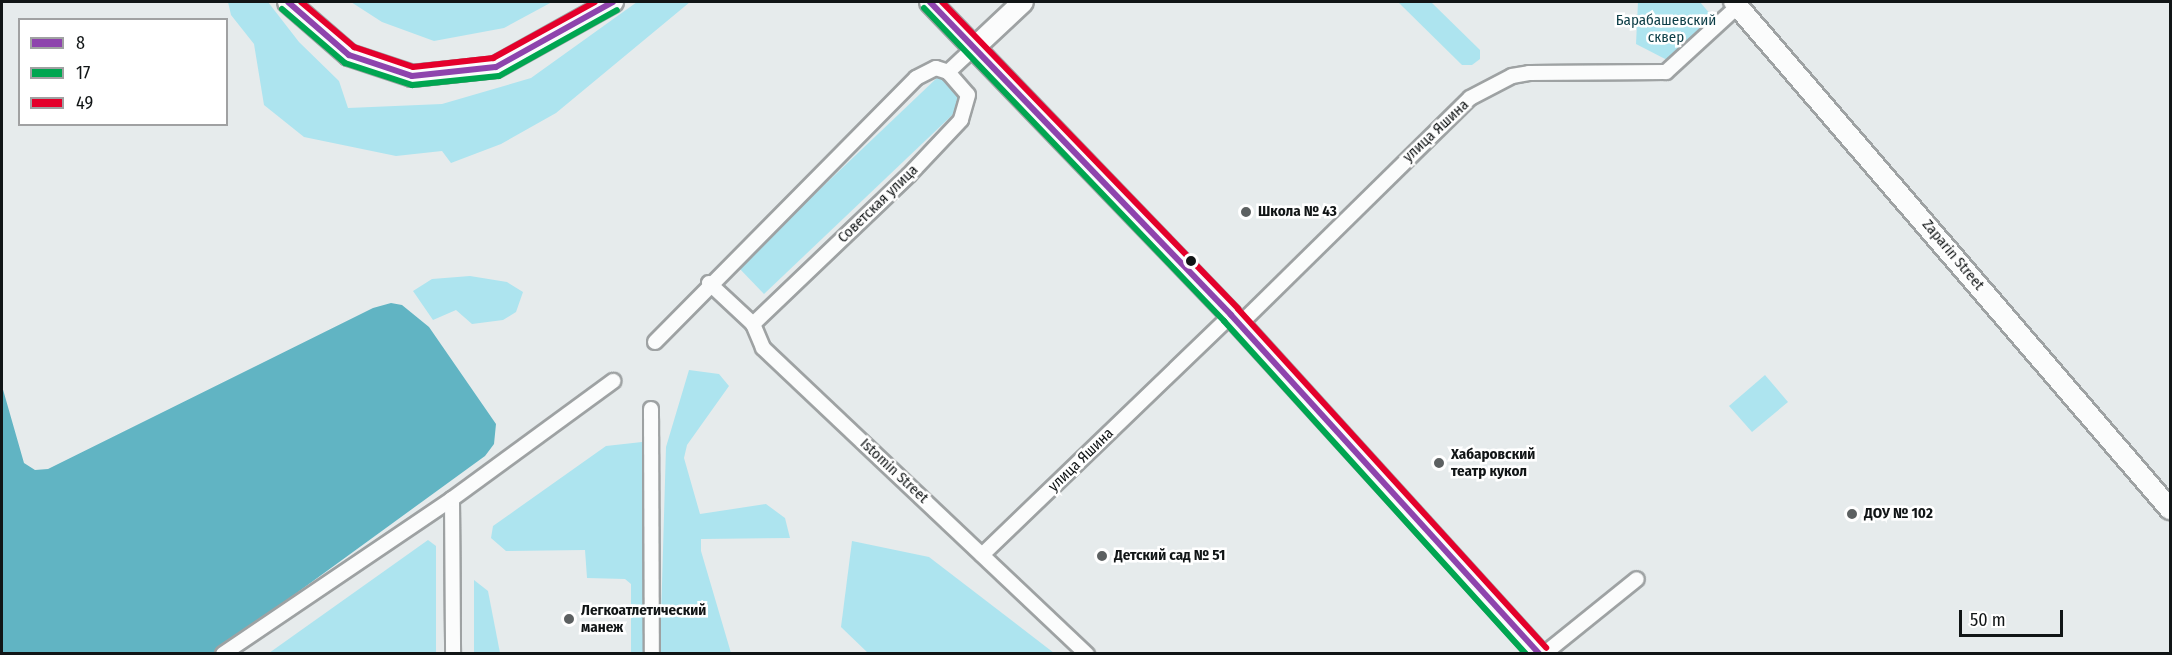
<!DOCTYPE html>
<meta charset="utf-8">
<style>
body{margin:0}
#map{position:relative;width:2172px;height:655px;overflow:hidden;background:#e6ebec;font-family:"Fira Sans Condensed",sans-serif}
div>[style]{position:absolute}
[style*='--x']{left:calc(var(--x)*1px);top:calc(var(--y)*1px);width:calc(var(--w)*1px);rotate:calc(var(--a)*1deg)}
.green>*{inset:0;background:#ade4ef}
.water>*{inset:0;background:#61b4c3}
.roads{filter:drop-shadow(2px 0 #9ea2a3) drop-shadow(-2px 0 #9ea2a3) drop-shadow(0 2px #9ea2a3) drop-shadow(0 -2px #9ea2a3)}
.street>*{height:14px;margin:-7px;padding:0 7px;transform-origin:7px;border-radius:7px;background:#fbfcfc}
.secondary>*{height:20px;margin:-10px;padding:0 10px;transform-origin:10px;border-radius:10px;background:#fbfcfc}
.bus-1>*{height:6px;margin:-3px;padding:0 3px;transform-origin:3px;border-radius:3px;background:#8e44ad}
.bus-2>*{height:6px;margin:-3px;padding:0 3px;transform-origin:3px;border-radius:3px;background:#00a651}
.bus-3>*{height:6px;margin:-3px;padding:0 3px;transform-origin:3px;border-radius:3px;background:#e4002b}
.dots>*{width:16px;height:16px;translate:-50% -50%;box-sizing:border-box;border:3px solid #fff;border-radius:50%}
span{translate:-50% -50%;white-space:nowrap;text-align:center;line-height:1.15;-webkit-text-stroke:5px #fff;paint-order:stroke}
.park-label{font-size:15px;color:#0c3e47}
.street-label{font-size:15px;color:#111516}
.poi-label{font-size:15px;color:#111516;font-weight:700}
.left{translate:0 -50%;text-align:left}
.frame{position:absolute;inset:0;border:3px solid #111516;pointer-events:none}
.legend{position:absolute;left:18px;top:18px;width:210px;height:108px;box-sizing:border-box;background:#fff;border:2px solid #a0a1a2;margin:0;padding:8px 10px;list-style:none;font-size:18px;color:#111516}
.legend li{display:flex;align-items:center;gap:12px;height:30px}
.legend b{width:30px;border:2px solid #a0a1a2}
.scale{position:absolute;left:1959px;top:610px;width:104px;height:27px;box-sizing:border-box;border:3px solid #111516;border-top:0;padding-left:8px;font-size:18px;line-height:21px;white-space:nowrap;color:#111516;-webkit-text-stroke:4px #fff;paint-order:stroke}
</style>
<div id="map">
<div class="green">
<div style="clip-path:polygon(228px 2px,268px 2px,299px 42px,339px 81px,348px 108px,442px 104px,531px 78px,637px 2px,690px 2px,556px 113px,501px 144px,451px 163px,442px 151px,396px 156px,304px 137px,264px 105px,254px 44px,231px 15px)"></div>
<div style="clip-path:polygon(351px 2px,552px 2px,504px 28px,434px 41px,382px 22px)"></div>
<div style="clip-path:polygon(1398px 2px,1431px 2px,1480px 50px,1480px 59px,1472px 65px,1462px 65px)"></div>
<div style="clip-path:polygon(1638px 2px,1700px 2px,1716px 21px,1671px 62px,1636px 44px)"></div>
<div style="clip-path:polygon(940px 75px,966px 102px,764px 294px,738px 267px)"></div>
<div style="clip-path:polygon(470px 276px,507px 282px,523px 292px,516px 312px,503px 320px,472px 324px,456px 310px,433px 320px,413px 291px,432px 279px)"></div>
<div style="clip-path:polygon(689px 370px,719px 374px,729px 386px,687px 445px,684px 458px,700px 514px,766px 504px,785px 518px,790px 538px,701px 539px,701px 551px,731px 653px,660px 653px,666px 447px)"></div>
<div style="clip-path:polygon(1765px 375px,1788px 402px,1752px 432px,1729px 406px)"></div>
<div style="clip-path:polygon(642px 442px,646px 653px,631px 653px,631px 584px,625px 579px,587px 578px,585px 550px,506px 551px,491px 538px,493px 526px,606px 446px)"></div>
<div style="clip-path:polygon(428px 540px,436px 546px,436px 653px,269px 653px)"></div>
<div style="clip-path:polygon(852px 541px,929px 557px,1054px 653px,868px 653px,841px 627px)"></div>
<div style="clip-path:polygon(474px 580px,488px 591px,500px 653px,474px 653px)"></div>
</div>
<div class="water">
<div style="clip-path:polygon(391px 303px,402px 305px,429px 327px,496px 424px,494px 444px,485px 456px,214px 653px,2px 653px,2px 386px,24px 463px,35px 470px,48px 469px,373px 308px)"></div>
</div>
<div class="roads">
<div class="street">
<div style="--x:948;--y:72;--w:35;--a:-43"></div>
<div style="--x:709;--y:283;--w:60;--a:43"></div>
<div style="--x:753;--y:324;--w:26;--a:67"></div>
<div style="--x:763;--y:348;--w:446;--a:43.4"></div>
<div style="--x:1240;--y:324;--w:322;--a:-44.5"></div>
<div style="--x:1470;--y:98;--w:47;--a:-27.6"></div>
<div style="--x:1512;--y:76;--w:17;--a:-10"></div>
<div style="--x:1529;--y:73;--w:137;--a:-0.4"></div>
<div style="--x:1666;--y:72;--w:98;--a:-42.5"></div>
<div style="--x:655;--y:342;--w:371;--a:-45.3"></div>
<div style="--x:916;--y:78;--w:22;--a:-27"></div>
<div style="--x:936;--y:68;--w:13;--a:18"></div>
<div style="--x:948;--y:72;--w:30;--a:49"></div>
<div style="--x:968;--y:95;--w:26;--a:106"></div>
<div style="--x:961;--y:120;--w:76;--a:133.4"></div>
<div style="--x:909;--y:175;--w:216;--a:136.3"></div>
<div style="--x:651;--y:409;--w:245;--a:89.8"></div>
<div style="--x:452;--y:499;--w:155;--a:89.6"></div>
<div style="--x:982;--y:555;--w:346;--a:-43.9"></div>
<div style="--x:223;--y:654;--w:277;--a:-34.1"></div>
<div style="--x:452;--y:499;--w:200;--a:-36.2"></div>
<div style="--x:1544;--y:654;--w:119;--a:-38.9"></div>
</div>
<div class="secondary">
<div style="--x:288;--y:2;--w:81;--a:41"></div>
<div style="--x:349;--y:55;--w:66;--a:18.4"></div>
<div style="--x:412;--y:76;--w:84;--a:-6.1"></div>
<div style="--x:496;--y:67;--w:134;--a:-29.1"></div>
<div style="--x:930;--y:2;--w:434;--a:46.1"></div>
<div style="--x:1231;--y:315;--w:458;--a:47.7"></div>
<div style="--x:1734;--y:2;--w:669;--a:49.31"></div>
<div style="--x:974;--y:48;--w:67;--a:-43.2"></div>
</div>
</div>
<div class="bus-1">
<div style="--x:288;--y:2;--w:81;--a:41"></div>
<div style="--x:349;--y:55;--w:66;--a:18.4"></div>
<div style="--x:412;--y:76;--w:84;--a:-6.1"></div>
<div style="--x:496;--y:67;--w:134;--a:-29.1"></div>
<div style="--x:930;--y:2;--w:434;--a:46.1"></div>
<div style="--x:1231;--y:315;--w:458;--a:47.7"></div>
</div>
<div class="bus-2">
<div style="--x:924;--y:8;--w:434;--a:46.2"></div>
<div style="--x:1224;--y:321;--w:450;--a:47.8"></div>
<div style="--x:282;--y:9;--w:83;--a:40.6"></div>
<div style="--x:345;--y:63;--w:71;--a:18.2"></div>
<div style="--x:412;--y:85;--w:87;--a:-5.9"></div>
<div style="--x:499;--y:76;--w:135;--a:-29.2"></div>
</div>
<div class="bus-3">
<div style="--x:301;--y:2;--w:70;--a:40.3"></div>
<div style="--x:354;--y:47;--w:62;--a:18.7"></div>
<div style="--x:413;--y:67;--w:81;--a:-6.4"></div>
<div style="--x:493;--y:58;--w:116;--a:-28.8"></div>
<div style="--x:942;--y:2;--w:426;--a:46"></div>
<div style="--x:1238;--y:309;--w:458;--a:47.7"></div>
</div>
<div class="dots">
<div style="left:1246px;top:212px;background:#5c6061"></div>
<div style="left:1191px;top:261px;background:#111516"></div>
<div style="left:1439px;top:463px;background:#5c6061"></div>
<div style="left:1852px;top:514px;background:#5c6061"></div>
<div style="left:1102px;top:556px;background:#5c6061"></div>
<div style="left:569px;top:619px;background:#5c6061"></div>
</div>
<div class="park-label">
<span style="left:1666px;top:29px">Барабашевский<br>сквер</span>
</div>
<div class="street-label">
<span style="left:1436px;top:131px;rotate:-43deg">улица Яшина</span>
<span style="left:878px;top:204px;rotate:-44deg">Советская улица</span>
<span style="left:1953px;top:255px;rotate:50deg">Zaparin Street</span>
<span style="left:1081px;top:460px;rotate:-44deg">улица Яшина</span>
<span style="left:894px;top:471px;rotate:43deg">Istomin Street</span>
</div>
<div class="poi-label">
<span class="left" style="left:1258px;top:212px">Школа № 43</span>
<span class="left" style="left:1451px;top:463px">Хабаровский<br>театр кукол</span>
<span class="left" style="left:1864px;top:514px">ДОУ № 102</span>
<span class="left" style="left:1114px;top:556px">Детский сад № 51</span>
<span class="left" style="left:581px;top:619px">Легкоатлетический<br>манеж</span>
</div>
<div class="frame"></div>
<ul class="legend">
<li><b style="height:8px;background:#8e44ad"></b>8</li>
<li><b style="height:8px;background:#00a651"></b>17</li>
<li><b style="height:8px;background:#e4002b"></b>49</li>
</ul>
<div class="scale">50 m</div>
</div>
